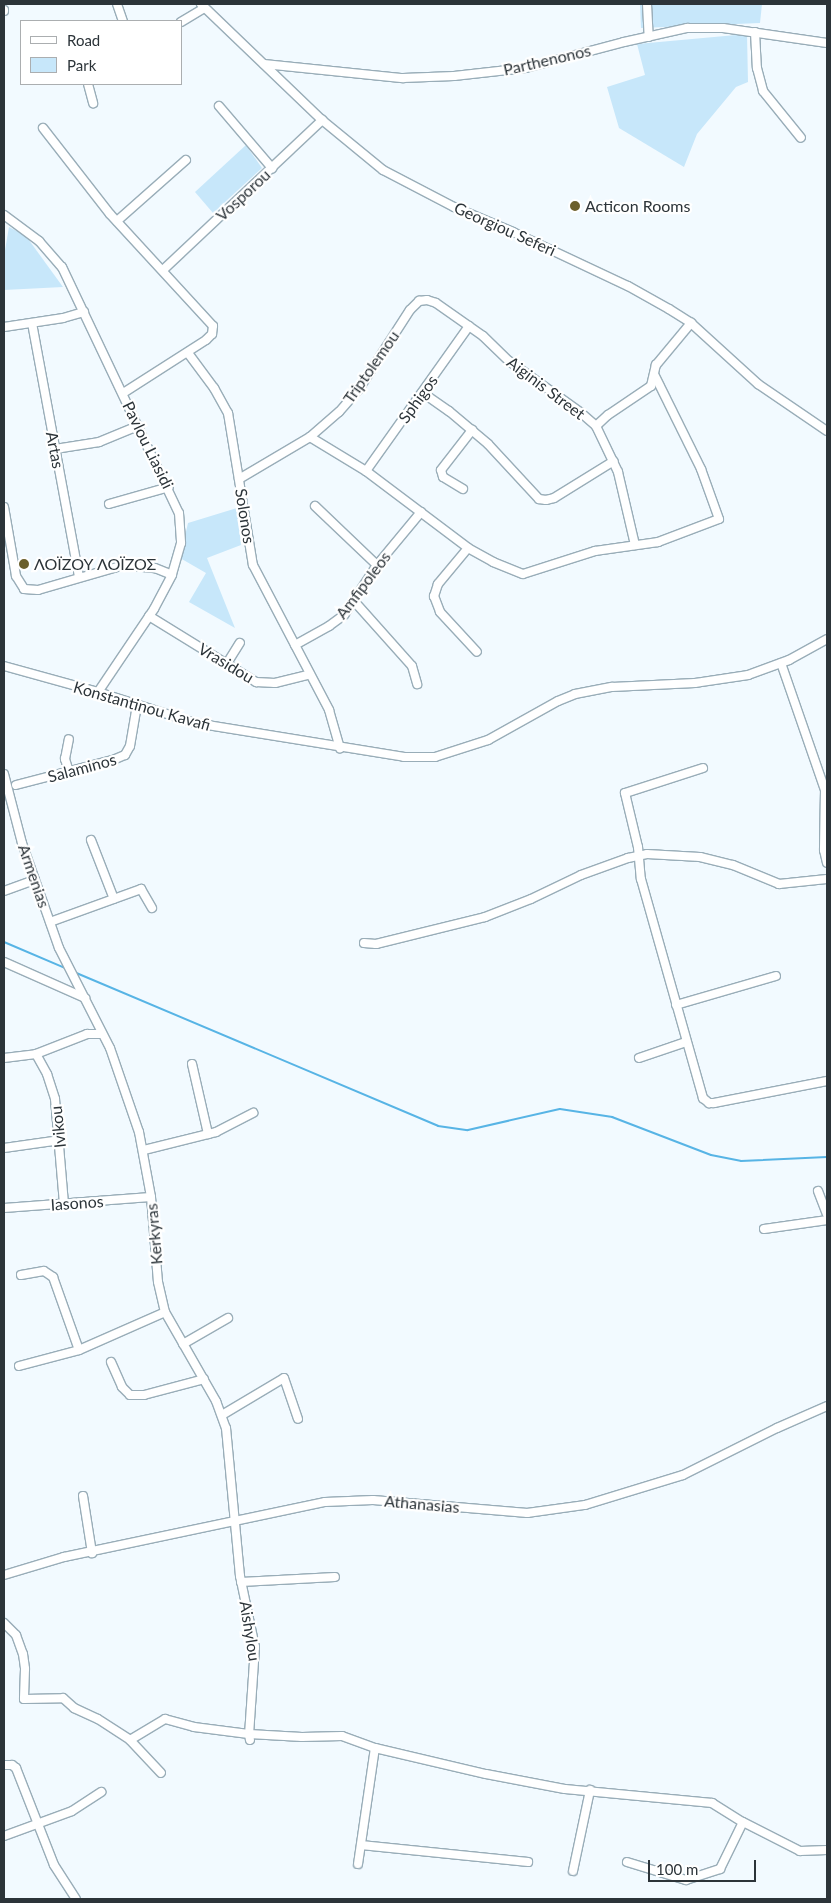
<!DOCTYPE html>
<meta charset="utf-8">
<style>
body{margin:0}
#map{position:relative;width:831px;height:1903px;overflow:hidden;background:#f2faff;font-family:Lato,sans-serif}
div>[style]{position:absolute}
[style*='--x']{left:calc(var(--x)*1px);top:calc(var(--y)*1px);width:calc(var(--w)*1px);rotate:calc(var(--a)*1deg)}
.green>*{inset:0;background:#c7e7fa}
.stream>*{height:2px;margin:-1px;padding:0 1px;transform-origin:1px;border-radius:1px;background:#57b4e5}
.roads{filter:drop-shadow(1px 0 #99adb8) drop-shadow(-1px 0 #99adb8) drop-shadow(0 1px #99adb8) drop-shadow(0 -1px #99adb8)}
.minor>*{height:8px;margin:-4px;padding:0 4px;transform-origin:4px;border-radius:4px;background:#fff}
.dots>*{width:14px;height:14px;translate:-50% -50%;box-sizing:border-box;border:2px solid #fff;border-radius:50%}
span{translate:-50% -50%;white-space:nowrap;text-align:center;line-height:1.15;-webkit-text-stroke:4.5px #fff;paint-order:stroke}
.street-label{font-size:16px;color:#2c3439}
.poi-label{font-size:16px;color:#2c3439}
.left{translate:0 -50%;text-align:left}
.frame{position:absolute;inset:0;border:5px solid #2c3439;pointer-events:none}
.legend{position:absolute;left:20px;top:20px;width:162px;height:65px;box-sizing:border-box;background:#fff;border:1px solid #abaeb0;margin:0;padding:6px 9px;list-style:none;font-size:15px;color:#2c3439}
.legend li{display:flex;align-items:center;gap:10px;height:25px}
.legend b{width:25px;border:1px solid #abaeb0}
.scale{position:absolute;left:648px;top:1860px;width:108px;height:22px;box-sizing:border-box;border:2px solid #2c3439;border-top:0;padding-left:6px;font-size:15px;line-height:18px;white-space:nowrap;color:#2c3439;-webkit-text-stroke:4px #fff;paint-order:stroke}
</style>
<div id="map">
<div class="green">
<div style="clip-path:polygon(640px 4px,762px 4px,760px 23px,641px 28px)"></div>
<div style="clip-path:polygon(747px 34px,748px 82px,736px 87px,697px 134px,684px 167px,619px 128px,607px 87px,645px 75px,637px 44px)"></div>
<div style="clip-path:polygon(246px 145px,262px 168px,213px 213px,195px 192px)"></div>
<div style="clip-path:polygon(9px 227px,26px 236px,63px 287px,4px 290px,4px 256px)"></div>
<div style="clip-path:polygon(237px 508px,241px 545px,207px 558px,235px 628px,189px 602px,206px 573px,180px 558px,188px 523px)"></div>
</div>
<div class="stream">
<div style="--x:4;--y:942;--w:66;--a:23.1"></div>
<div style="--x:74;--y:972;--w:395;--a:22.9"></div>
<div style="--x:438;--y:1126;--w:30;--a:8"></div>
<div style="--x:468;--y:1130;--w:94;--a:-12.9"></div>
<div style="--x:560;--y:1109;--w:53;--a:8.7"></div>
<div style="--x:612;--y:1117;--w:106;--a:21"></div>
<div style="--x:711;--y:1155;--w:31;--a:11"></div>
<div style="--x:741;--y:1161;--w:86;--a:-2.7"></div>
</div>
<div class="roads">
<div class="minor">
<div style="--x:117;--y:4;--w:18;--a:71"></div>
<div style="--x:201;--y:4;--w:168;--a:43.8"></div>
<div style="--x:322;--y:120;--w:79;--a:39.3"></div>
<div style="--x:383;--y:170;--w:80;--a:27.5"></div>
<div style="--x:454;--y:207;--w:64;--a:23"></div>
<div style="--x:513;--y:232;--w:127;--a:25.2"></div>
<div style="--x:628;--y:286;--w:47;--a:29.3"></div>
<div style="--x:669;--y:309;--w:26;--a:32"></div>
<div style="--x:691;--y:323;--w:91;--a:42.3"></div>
<div style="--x:758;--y:384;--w:83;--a:34.3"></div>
<div style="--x:647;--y:4;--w:33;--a:87"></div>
<div style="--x:4;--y:11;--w:1;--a:-90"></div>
<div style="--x:181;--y:22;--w:27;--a:-31"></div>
<div style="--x:755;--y:32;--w:36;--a:87"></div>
<div style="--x:757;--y:68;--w:24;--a:75"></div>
<div style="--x:763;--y:91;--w:60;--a:51"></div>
<div style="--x:264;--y:64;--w:140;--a:5.8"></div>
<div style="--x:403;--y:78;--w:51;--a:-2.2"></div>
<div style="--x:454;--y:76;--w:72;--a:-6.3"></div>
<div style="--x:526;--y:68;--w:101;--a:-14.9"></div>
<div style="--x:624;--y:42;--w:65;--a:-12.5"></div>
<div style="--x:687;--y:28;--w:36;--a:0"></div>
<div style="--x:723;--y:28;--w:105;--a:8.2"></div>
<div style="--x:88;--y:84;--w:20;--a:75"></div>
<div style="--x:219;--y:106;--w:82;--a:49.5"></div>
<div style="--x:43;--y:128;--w:109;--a:52.1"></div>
<div style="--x:110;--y:214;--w:152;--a:47.4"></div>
<div style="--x:213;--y:326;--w:8;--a:97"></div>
<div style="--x:212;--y:334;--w:8;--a:135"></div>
<div style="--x:206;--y:340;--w:98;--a:147.4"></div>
<div style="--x:4;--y:215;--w:44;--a:36.6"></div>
<div style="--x:39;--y:241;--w:35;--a:49"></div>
<div style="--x:62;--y:267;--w:272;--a:64.6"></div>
<div style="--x:179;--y:513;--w:30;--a:86"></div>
<div style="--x:181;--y:543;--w:33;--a:106"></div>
<div style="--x:172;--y:575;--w:38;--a:118"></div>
<div style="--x:154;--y:609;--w:100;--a:124"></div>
<div style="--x:117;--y:221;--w:92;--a:-41.5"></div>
<div style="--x:163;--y:270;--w:219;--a:-43.3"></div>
<div style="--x:32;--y:323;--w:257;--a:79.5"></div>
<div style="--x:4;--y:327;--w:60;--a:-8.7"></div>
<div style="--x:63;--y:318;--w:22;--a:-16"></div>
<div style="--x:188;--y:353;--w:44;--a:53.4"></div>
<div style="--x:214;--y:388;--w:29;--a:61"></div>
<div style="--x:228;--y:413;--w:154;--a:80.7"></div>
<div style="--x:253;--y:565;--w:164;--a:62.3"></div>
<div style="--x:329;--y:710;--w:40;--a:74"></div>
<div style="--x:423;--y:393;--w:32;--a:35"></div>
<div style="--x:449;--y:411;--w:51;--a:40.2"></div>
<div style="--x:488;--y:444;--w:75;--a:47.2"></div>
<div style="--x:539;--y:499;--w:7;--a:8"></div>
<div style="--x:546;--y:500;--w:8;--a:-14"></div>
<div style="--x:554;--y:498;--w:70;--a:-31.7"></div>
<div style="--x:596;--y:426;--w:16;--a:-43"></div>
<div style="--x:608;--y:415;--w:52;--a:-34"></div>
<div style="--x:651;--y:386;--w:22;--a:-77"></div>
<div style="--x:656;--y:365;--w:55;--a:-50.2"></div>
<div style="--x:310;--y:437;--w:66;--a:31.3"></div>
<div style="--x:366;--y:471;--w:128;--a:37"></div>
<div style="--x:468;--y:548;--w:29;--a:29"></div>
<div style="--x:493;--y:562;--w:32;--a:22"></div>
<div style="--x:523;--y:574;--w:76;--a:-17.7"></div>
<div style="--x:595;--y:551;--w:64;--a:-8.1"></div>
<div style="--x:658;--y:542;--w:65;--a:-20.7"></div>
<div style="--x:719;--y:519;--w:53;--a:-109.8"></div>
<div style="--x:701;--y:469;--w:104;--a:-116.3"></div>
<div style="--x:55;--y:449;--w:45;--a:-9"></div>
<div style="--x:99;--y:442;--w:42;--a:-22.3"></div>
<div style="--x:366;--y:471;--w:178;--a:-54.6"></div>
<div style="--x:239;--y:479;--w:82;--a:-30.6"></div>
<div style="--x:310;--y:437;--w:38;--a:-41"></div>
<div style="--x:339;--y:412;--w:30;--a:-49"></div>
<div style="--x:359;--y:389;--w:94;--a:-57.2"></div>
<div style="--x:410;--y:310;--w:13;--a:-45"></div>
<div style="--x:419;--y:301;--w:8;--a:-7"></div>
<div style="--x:427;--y:300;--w:9;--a:18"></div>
<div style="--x:436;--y:303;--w:57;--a:35.1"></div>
<div style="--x:483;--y:336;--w:36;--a:44"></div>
<div style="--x:509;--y:361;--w:87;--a:35.7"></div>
<div style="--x:580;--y:412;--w:21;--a:41"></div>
<div style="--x:596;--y:426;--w:51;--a:64.4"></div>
<div style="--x:618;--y:472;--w:75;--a:76.9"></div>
<div style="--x:463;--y:489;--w:23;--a:-149"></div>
<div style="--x:443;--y:477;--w:7;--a:-106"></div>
<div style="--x:441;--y:470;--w:51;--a:-52.2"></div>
<div style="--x:109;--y:504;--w:62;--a:-15.8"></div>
<div style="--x:315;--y:506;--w:86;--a:43.6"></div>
<div style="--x:4;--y:507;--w:70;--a:80.1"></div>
<div style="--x:16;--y:576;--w:15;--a:58"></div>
<div style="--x:24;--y:589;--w:14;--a:4"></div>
<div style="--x:38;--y:590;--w:90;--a:-16.2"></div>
<div style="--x:124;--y:565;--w:31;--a:6"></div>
<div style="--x:155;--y:568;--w:18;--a:22"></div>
<div style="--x:468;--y:548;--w:47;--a:129.8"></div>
<div style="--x:438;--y:584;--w:13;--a:108"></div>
<div style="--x:434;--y:596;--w:17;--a:69"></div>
<div style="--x:440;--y:612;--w:54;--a:47.2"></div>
<div style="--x:354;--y:601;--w:87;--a:48.3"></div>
<div style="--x:412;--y:666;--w:19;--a:74"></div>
<div style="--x:149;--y:616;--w:126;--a:31.7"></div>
<div style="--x:256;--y:682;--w:19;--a:3"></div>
<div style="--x:275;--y:683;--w:36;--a:-14"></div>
<div style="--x:295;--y:645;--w:39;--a:-29"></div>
<div style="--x:329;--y:626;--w:19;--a:-36"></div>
<div style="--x:344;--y:615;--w:60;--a:-56.6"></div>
<div style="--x:377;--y:565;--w:69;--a:-50.3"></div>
<div style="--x:781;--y:663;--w:134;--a:70.9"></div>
<div style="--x:825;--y:790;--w:60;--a:91"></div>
<div style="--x:824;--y:850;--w:13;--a:77"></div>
<div style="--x:226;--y:665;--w:26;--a:-58"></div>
<div style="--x:4;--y:666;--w:98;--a:15.5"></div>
<div style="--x:98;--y:692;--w:102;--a:17.7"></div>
<div style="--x:195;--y:723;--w:212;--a:9.2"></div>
<div style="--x:404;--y:757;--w:31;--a:0"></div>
<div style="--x:435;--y:757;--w:56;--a:-17.8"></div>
<div style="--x:488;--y:740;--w:80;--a:-29.1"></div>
<div style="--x:558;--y:701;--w:18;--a:-22"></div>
<div style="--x:575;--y:694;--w:38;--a:-11"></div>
<div style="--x:612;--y:687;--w:83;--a:-2.8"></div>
<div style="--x:695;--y:683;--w:54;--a:-8.6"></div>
<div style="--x:748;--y:675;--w:44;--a:-20.1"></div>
<div style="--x:789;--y:660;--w:43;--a:-28.9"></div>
<div style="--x:703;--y:768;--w:82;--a:162.2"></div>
<div style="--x:625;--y:793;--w:56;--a:76.5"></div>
<div style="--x:638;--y:847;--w:32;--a:85"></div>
<div style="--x:641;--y:879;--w:228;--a:74.2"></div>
<div style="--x:703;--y:1098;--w:8;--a:40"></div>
<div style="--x:709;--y:1103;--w:5;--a:0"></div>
<div style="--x:714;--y:1103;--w:115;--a:-11"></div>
<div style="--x:69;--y:772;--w:14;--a:-107"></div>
<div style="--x:65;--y:759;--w:20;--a:-79"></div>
<div style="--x:4;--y:774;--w:71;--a:75.4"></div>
<div style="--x:22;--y:843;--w:111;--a:70.6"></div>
<div style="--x:59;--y:948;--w:112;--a:63"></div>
<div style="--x:110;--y:1048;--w:89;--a:71"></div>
<div style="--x:139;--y:1132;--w:66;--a:79.5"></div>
<div style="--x:151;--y:1197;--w:85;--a:85.3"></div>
<div style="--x:158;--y:1282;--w:31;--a:77"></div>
<div style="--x:165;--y:1312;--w:103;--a:60.2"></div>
<div style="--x:216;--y:1401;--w:29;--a:70"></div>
<div style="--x:226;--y:1428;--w:149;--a:84.6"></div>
<div style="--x:240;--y:1576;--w:73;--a:78.1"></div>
<div style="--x:255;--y:1647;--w:87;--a:93.9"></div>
<div style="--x:249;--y:1734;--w:6;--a:81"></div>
<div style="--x:16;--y:785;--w:100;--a:-14.5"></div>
<div style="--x:113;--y:760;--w:13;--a:-23"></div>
<div style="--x:125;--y:755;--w:10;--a:-61"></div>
<div style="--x:130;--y:746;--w:42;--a:-80.3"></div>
<div style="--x:91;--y:840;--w:63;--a:68.7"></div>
<div style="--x:4;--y:891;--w:33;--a:-20"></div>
<div style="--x:50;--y:922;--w:97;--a:-19.9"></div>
<div style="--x:141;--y:889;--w:22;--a:60"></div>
<div style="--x:364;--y:943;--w:12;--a:5"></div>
<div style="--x:376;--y:944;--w:112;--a:-13.9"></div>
<div style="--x:485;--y:917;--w:49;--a:-21.4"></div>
<div style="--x:531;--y:899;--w:55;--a:-25.6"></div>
<div style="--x:581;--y:875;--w:50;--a:-19.9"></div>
<div style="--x:628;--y:858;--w:19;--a:-12"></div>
<div style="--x:647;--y:854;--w:53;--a:3.2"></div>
<div style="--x:700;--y:857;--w:34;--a:14"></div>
<div style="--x:733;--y:865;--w:50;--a:22.4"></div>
<div style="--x:779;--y:884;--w:48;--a:-5.9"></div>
<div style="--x:4;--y:962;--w:89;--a:24"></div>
<div style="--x:676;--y:1005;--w:104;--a:-16.2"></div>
<div style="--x:36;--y:1054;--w:23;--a:61"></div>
<div style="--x:47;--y:1074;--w:26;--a:72"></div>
<div style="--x:55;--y:1099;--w:105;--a:85.1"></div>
<div style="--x:4;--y:1058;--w:32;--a:-7"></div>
<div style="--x:36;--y:1054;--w:55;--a:-21.4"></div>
<div style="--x:87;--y:1034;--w:15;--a:0"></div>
<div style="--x:639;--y:1058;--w:50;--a:-18.8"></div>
<div style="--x:192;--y:1064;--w:72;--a:77.1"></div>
<div style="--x:4;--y:1148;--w:57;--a:-8.1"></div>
<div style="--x:144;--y:1150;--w:74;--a:-14"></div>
<div style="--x:216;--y:1132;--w:42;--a:-27.2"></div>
<div style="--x:818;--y:1191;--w:25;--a:69"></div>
<div style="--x:4;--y:1208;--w:147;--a:-4.3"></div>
<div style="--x:764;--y:1229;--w:64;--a:-8.1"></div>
<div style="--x:21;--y:1275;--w:23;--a:-10"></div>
<div style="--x:44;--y:1271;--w:11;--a:34"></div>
<div style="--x:53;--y:1277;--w:77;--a:70.4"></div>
<div style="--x:183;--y:1344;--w:52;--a:-30"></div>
<div style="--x:111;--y:1362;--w:27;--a:66"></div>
<div style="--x:122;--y:1387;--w:11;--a:45"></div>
<div style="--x:130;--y:1395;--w:14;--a:0"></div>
<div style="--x:144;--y:1395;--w:62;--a:-14.9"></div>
<div style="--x:19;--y:1366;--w:62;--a:-14.9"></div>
<div style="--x:79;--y:1350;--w:94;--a:-23.8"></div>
<div style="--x:222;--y:1415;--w:72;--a:-30.8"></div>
<div style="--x:284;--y:1378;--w:43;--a:71.1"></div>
<div style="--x:83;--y:1496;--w:58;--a:81"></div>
<div style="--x:4;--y:1575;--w:63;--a:-16.7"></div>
<div style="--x:64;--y:1557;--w:267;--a:-11.9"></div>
<div style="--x:325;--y:1502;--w:48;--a:-2.4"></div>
<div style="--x:373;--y:1500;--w:155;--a:4.8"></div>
<div style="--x:527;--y:1513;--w:59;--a:-7.9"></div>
<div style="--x:585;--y:1505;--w:102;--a:-17"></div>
<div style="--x:683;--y:1475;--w:105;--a:-26.6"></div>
<div style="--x:777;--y:1428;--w:55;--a:-23.7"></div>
<div style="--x:241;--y:1582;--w:94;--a:-3"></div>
<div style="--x:4;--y:1623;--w:17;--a:45"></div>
<div style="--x:16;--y:1635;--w:20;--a:70"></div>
<div style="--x:23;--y:1654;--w:15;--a:82"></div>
<div style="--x:25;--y:1669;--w:30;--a:92"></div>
<div style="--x:24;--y:1699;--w:39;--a:-1"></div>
<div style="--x:63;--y:1698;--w:15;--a:42"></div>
<div style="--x:74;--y:1708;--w:26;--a:25"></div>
<div style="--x:98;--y:1719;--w:38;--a:33"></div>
<div style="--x:130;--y:1740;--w:45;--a:46.8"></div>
<div style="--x:130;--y:1740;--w:41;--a:-31"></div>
<div style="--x:165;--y:1719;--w:30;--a:15"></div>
<div style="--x:194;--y:1727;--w:55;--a:7.3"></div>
<div style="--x:249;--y:1734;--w:53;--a:3.2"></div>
<div style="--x:302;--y:1737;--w:40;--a:-1.4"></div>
<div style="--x:342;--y:1736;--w:35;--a:20"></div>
<div style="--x:375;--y:1748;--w:114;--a:13.2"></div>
<div style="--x:486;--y:1774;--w:80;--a:10.8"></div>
<div style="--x:565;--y:1789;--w:148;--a:5.4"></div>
<div style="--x:712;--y:1803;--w:36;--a:32"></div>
<div style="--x:743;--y:1822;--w:64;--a:27"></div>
<div style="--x:800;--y:1851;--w:27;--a:-2"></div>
<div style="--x:4;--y:1765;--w:8;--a:0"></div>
<div style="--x:12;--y:1765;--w:5;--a:37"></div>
<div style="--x:16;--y:1768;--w:104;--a:68.6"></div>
<div style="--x:54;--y:1865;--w:40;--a:57.1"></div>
<div style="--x:4;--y:1836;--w:72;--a:-20.2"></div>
<div style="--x:72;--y:1811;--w:35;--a:-33"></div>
<div style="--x:361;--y:1845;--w:168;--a:5.8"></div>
<div style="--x:627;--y:1862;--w:62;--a:17"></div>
<div style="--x:686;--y:1880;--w:36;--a:-18"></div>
<div style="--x:720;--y:1869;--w:52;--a:-63.9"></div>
<div style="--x:358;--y:1864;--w:117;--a:-81.7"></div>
<div style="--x:573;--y:1871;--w:83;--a:-78.1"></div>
</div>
</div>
<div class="dots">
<div style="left:575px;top:206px;background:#6b5f2c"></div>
<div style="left:24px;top:564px;background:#6b5f2c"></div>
</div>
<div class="street-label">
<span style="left:547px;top:60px;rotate:-13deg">Parthenonos</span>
<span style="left:243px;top:195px;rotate:-43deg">Vosporou</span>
<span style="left:505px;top:229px;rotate:24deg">Georgiou Seferi</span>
<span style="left:371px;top:367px;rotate:-55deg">Triptolemou</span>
<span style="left:546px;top:388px;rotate:37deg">Aiginis Street</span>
<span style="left:418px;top:399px;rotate:-54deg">Sphigos</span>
<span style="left:148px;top:445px;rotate:64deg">Pavlou Liasidi</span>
<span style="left:55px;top:450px;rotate:79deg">Artas</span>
<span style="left:245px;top:516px;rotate:81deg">Solonos</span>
<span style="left:363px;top:585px;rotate:-53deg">Amfipoleos</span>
<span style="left:226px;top:663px;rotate:31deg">Vrasidou</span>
<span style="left:142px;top:706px;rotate:16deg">Konstantinou Kavafi</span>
<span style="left:82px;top:768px;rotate:-15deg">Salaminos</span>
<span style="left:34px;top:876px;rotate:71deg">Armenias</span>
<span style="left:58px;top:1127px;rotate:-96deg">Ivikou</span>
<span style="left:77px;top:1203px;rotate:-4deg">Iasonos</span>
<span style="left:154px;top:1234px;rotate:-95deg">Kerkyras</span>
<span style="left:422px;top:1504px;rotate:5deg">Athanasias</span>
<span style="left:250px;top:1631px;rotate:81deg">Aishylou</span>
</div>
<div class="poi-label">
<span class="left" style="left:585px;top:206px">Acticon Rooms</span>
<span class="left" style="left:34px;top:564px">ΛΟΪΖΟΥ ΛΟΪΖΟΣ</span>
</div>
<div class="frame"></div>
<ul class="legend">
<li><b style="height:6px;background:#fff"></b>Road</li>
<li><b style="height:14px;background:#c7e7fa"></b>Park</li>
</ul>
<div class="scale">100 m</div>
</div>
